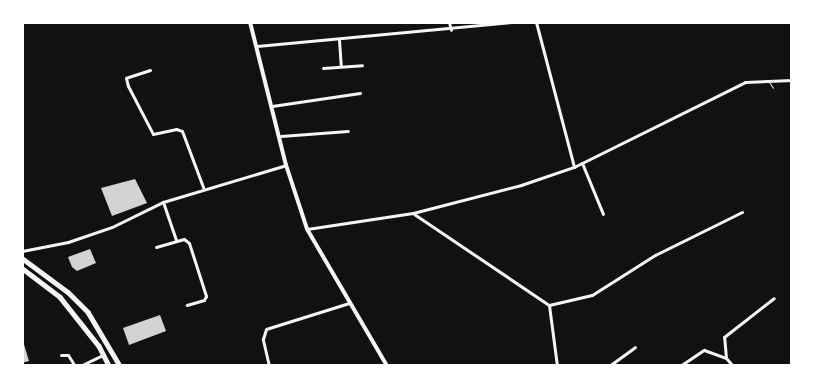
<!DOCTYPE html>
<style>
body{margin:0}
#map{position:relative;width:814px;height:388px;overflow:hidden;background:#111;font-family:Jost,sans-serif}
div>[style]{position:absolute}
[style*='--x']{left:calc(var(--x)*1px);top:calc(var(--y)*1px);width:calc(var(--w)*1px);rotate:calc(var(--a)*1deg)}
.building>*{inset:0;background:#d3d3d3}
.service>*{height:1px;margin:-0.5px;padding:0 0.5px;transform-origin:0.5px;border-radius:0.5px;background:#f5f5f5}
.minor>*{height:3px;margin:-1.5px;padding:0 1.5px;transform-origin:1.5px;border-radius:1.5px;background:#f5f5f5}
.tertiary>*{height:4px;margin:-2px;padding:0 2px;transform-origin:2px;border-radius:2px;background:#f5f5f5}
.primary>*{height:4.5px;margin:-2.25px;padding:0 2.25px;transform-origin:2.25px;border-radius:2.25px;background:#f5f5f5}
span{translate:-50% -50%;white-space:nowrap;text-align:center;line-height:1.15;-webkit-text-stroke:4px #fff;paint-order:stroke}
.frame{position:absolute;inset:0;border:24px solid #fff;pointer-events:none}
</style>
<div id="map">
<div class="building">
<div style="clip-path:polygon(135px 179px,147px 203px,112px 216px,101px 188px)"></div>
<div style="clip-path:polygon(90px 249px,96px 263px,77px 271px,72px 267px,68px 257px)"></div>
<div style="clip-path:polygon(160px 315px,166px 331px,129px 345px,123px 328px)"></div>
<div style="clip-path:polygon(23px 341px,29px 361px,22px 363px,22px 342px)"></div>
</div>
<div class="service">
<div style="--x:769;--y:82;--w:7;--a:56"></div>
</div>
<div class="minor">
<div style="--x:449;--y:22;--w:8;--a:76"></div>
<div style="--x:536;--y:22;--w:150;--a:75.3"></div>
<div style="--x:339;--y:40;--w:26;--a:86"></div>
<div style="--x:257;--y:46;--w:256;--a:-5.4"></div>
<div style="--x:323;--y:68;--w:39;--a:-4"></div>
<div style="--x:150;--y:70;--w:25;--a:162"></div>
<div style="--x:126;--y:78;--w:8;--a:76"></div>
<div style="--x:128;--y:86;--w:54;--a:62.5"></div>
<div style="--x:153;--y:134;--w:24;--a:-12"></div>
<div style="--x:176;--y:129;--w:6;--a:18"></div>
<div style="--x:182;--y:131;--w:60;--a:69.4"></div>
<div style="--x:272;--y:106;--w:89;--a:-8.4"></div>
<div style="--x:281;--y:136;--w:67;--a:-4.3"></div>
<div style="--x:582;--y:163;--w:55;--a:67.6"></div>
<div style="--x:163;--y:202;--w:40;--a:71.1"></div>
<div style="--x:414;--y:214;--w:163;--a:34"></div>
<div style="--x:549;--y:305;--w:44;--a:-13.1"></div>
<div style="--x:592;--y:295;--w:75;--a:-32.4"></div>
<div style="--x:655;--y:255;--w:97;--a:-26.3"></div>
<div style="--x:307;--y:229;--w:107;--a:-8.6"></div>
<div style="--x:413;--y:213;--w:112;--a:-14.5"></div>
<div style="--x:521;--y:185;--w:56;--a:-18.8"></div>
<div style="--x:574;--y:167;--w:191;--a:-26.4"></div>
<div style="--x:745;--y:82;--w:47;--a:-2.4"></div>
<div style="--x:156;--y:247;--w:29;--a:-16"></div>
<div style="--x:184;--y:239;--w:6;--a:39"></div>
<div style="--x:189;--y:243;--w:56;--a:72.2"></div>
<div style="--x:206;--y:296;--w:4;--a:117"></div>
<div style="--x:204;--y:300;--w:18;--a:164"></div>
<div style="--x:22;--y:251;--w:47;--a:-11.1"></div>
<div style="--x:68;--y:242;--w:46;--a:-18.8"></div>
<div style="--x:112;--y:227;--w:57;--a:-26.1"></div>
<div style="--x:163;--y:202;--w:128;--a:-16.7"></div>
<div style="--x:549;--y:305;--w:62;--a:82.5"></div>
<div style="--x:61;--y:355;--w:7;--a:0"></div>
<div style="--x:68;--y:355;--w:13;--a:58"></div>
<div style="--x:726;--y:358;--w:21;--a:-95"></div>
<div style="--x:724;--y:337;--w:63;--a:-38"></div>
<div style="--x:80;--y:366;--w:25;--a:-26"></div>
<div style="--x:269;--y:366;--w:28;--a:-103"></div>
<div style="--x:263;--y:339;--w:10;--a:-73"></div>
<div style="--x:266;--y:329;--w:87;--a:-17.4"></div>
<div style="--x:609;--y:366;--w:32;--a:-36"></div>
<div style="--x:680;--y:366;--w:29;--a:-34"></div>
<div style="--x:704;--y:350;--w:23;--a:20"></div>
<div style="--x:726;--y:358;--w:11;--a:49"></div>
</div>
<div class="tertiary">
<div style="--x:250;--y:22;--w:147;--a:75.9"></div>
<div style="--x:286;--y:165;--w:67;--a:71.8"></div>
<div style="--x:307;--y:229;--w:159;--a:59.7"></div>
</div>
<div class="primary">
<div style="--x:22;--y:258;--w:57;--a:36.5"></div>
<div style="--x:68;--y:292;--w:28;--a:45"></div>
<div style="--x:88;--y:312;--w:63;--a:59.3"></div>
<div style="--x:22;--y:268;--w:48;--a:37.3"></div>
<div style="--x:60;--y:297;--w:63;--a:51.5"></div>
<div style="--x:99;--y:346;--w:22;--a:63"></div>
</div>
<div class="frame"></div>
</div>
